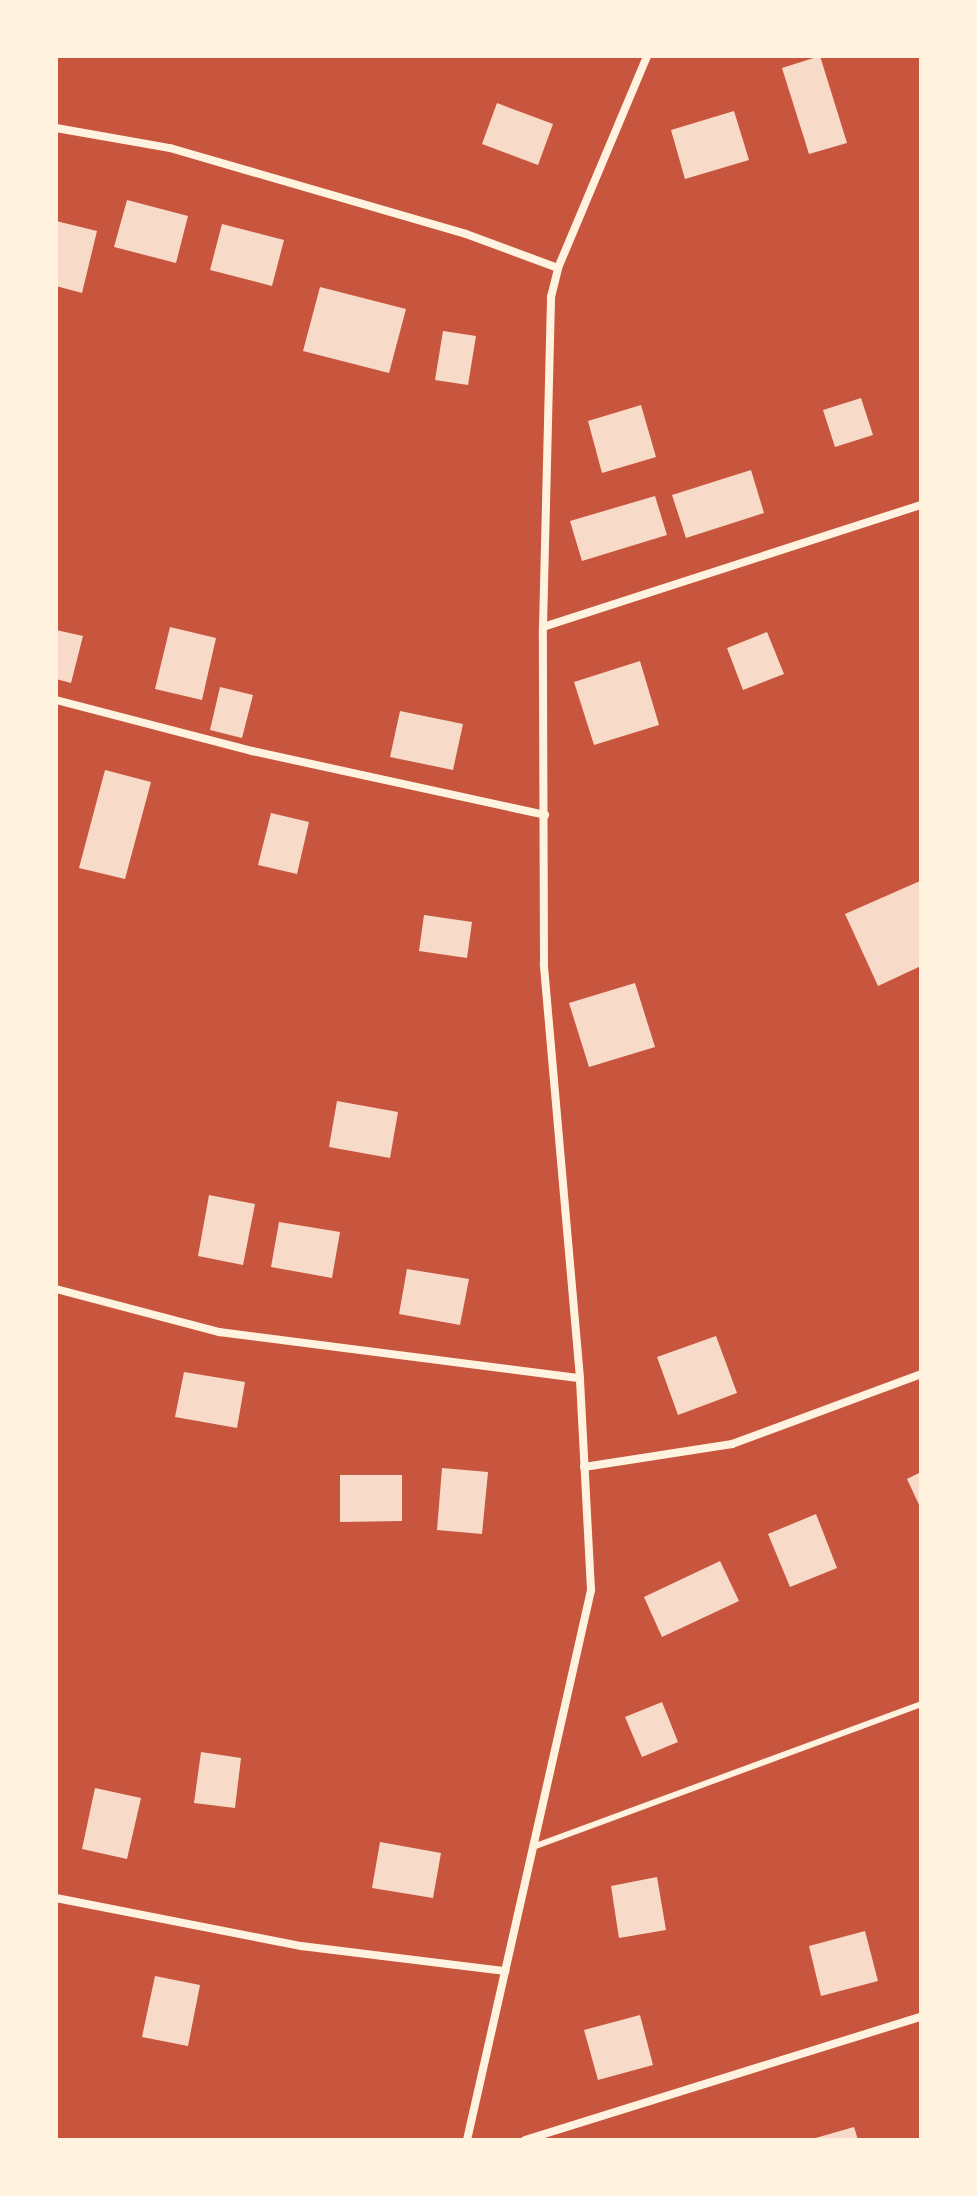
<!DOCTYPE html>
<style>
body{margin:0}
#map{position:relative;width:977px;height:2196px;overflow:hidden;background:#c8553d;font-family:Roboto,sans-serif}
div>[style]{position:absolute}
[style*='--x']{left:calc(var(--x)*1px);top:calc(var(--y)*1px);width:calc(var(--w)*1px);rotate:calc(var(--a)*1deg)}
.building>*{inset:0;background:#f7dbc8}
.service>*{height:6px;margin:-3px;padding:0 3px;transform-origin:3px;border-radius:3px;background:#fff3e0}
.minor>*{height:8px;margin:-4px;padding:0 4px;transform-origin:4px;border-radius:4px;background:#fff3e0}
span{translate:-50% -50%;white-space:nowrap;text-align:center;line-height:1.15;-webkit-text-stroke:8px #fff3e0;paint-order:stroke}
.frame{position:absolute;inset:0;border:58px solid #fff3e0;pointer-events:none}
</style>
<div id="map">
<div class="building">
<div style="clip-path:polygon(820px 56px,847px 143px,809px 154px,782px 68px)"></div>
<div style="clip-path:polygon(497px 103px,553px 124px,538px 165px,482px 144px)"></div>
<div style="clip-path:polygon(734px 111px,749px 160px,685px 179px,671px 130px)"></div>
<div style="clip-path:polygon(127px 200px,188px 216px,176px 263px,114px 247px)"></div>
<div style="clip-path:polygon(56px 221px,97px 231px,82px 293px,56px 286px)"></div>
<div style="clip-path:polygon(222px 224px,284px 240px,272px 286px,210px 270px)"></div>
<div style="clip-path:polygon(320px 287px,406px 309px,389px 373px,303px 351px)"></div>
<div style="clip-path:polygon(443px 331px,476px 336px,468px 385px,435px 380px)"></div>
<div style="clip-path:polygon(861px 398px,873px 435px,835px 447px,823px 410px)"></div>
<div style="clip-path:polygon(641px 405px,656px 457px,602px 473px,588px 421px)"></div>
<div style="clip-path:polygon(751px 470px,764px 513px,686px 538px,672px 495px)"></div>
<div style="clip-path:polygon(655px 496px,667px 535px,582px 561px,570px 521px)"></div>
<div style="clip-path:polygon(170px 627px,216px 638px,202px 700px,155px 689px)"></div>
<div style="clip-path:polygon(56px 630px,83px 636px,71px 683px,56px 679px)"></div>
<div style="clip-path:polygon(767px 632px,784px 674px,743px 690px,727px 648px)"></div>
<div style="clip-path:polygon(640px 661px,659px 725px,594px 745px,574px 682px)"></div>
<div style="clip-path:polygon(220px 687px,253px 695px,242px 738px,210px 730px)"></div>
<div style="clip-path:polygon(400px 711px,463px 724px,453px 770px,390px 757px)"></div>
<div style="clip-path:polygon(105px 770px,151px 782px,125px 879px,79px 868px)"></div>
<div style="clip-path:polygon(271px 813px,309px 822px,297px 874px,258px 865px)"></div>
<div style="clip-path:polygon(920px 881px,921px 966px,878px 986px,845px 914px)"></div>
<div style="clip-path:polygon(424px 915px,472px 922px,467px 958px,419px 951px)"></div>
<div style="clip-path:polygon(635px 983px,655px 1047px,589px 1067px,569px 1003px)"></div>
<div style="clip-path:polygon(337px 1101px,398px 1112px,390px 1158px,329px 1147px)"></div>
<div style="clip-path:polygon(209px 1195px,255px 1204px,243px 1265px,198px 1256px)"></div>
<div style="clip-path:polygon(279px 1222px,340px 1232px,332px 1278px,271px 1267px)"></div>
<div style="clip-path:polygon(407px 1269px,469px 1279px,460px 1325px,399px 1314px)"></div>
<div style="clip-path:polygon(716px 1336px,737px 1393px,678px 1415px,657px 1357px)"></div>
<div style="clip-path:polygon(184px 1372px,245px 1382px,237px 1428px,175px 1417px)"></div>
<div style="clip-path:polygon(442px 1468px,488px 1472px,482px 1534px,437px 1530px)"></div>
<div style="clip-path:polygon(921px 1472px,921px 1509px,907px 1479px)"></div>
<div style="clip-path:polygon(340px 1475px,402px 1475px,402px 1521px,340px 1522px)"></div>
<div style="clip-path:polygon(816px 1514px,837px 1568px,790px 1587px,768px 1534px)"></div>
<div style="clip-path:polygon(720px 1561px,739px 1601px,662px 1637px,644px 1597px)"></div>
<div style="clip-path:polygon(662px 1702px,678px 1742px,642px 1757px,625px 1717px)"></div>
<div style="clip-path:polygon(201px 1752px,241px 1758px,235px 1808px,194px 1803px)"></div>
<div style="clip-path:polygon(95px 1788px,141px 1798px,127px 1859px,82px 1849px)"></div>
<div style="clip-path:polygon(380px 1842px,441px 1853px,433px 1898px,372px 1888px)"></div>
<div style="clip-path:polygon(657px 1877px,666px 1930px,619px 1938px,611px 1886px)"></div>
<div style="clip-path:polygon(865px 1931px,878px 1981px,821px 1996px,809px 1946px)"></div>
<div style="clip-path:polygon(155px 1976px,200px 1985px,188px 2046px,142px 2037px)"></div>
<div style="clip-path:polygon(640px 2015px,653px 2065px,598px 2080px,584px 2030px)"></div>
<div style="clip-path:polygon(854px 2127px,858px 2140px,813px 2140px,812px 2139px)"></div>
</div>
<div class="service">
<div style="--x:533;--y:1847;--w:414;--a:-20.2"></div>
</div>
<div class="minor">
<div style="--x:56;--y:128;--w:116;--a:10"></div>
<div style="--x:170;--y:148;--w:308;--a:16.2"></div>
<div style="--x:466;--y:234;--w:98;--a:20.3"></div>
<div style="--x:543;--y:627;--w:397;--a:-17.9"></div>
<div style="--x:56;--y:700;--w:203;--a:14.6"></div>
<div style="--x:252;--y:751;--w:300;--a:12.3"></div>
<div style="--x:56;--y:1289;--w:169;--a:14.8"></div>
<div style="--x:219;--y:1332;--w:364;--a:7.3"></div>
<div style="--x:584;--y:1467;--w:150;--a:-8.8"></div>
<div style="--x:732;--y:1444;--w:202;--a:-20.3"></div>
<div style="--x:56;--y:1898;--w:250;--a:11.1"></div>
<div style="--x:301;--y:1946;--w:206;--a:7"></div>
<div style="--x:467;--y:2140;--w:564;--a:-77.29"></div>
<div style="--x:591;--y:1590;--w:212;--a:-93"></div>
<div style="--x:580;--y:1378;--w:416;--a:-95"></div>
<div style="--x:544;--y:964;--w:337;--a:-90.2"></div>
<div style="--x:543;--y:627;--w:330;--a:-88.6"></div>
<div style="--x:551;--y:297;--w:30;--a:-76"></div>
<div style="--x:558;--y:268;--w:230;--a:-67.2"></div>
<div style="--x:525;--y:2140;--w:415;--a:-17.3"></div>
</div>
<div class="frame"></div>
</div>
